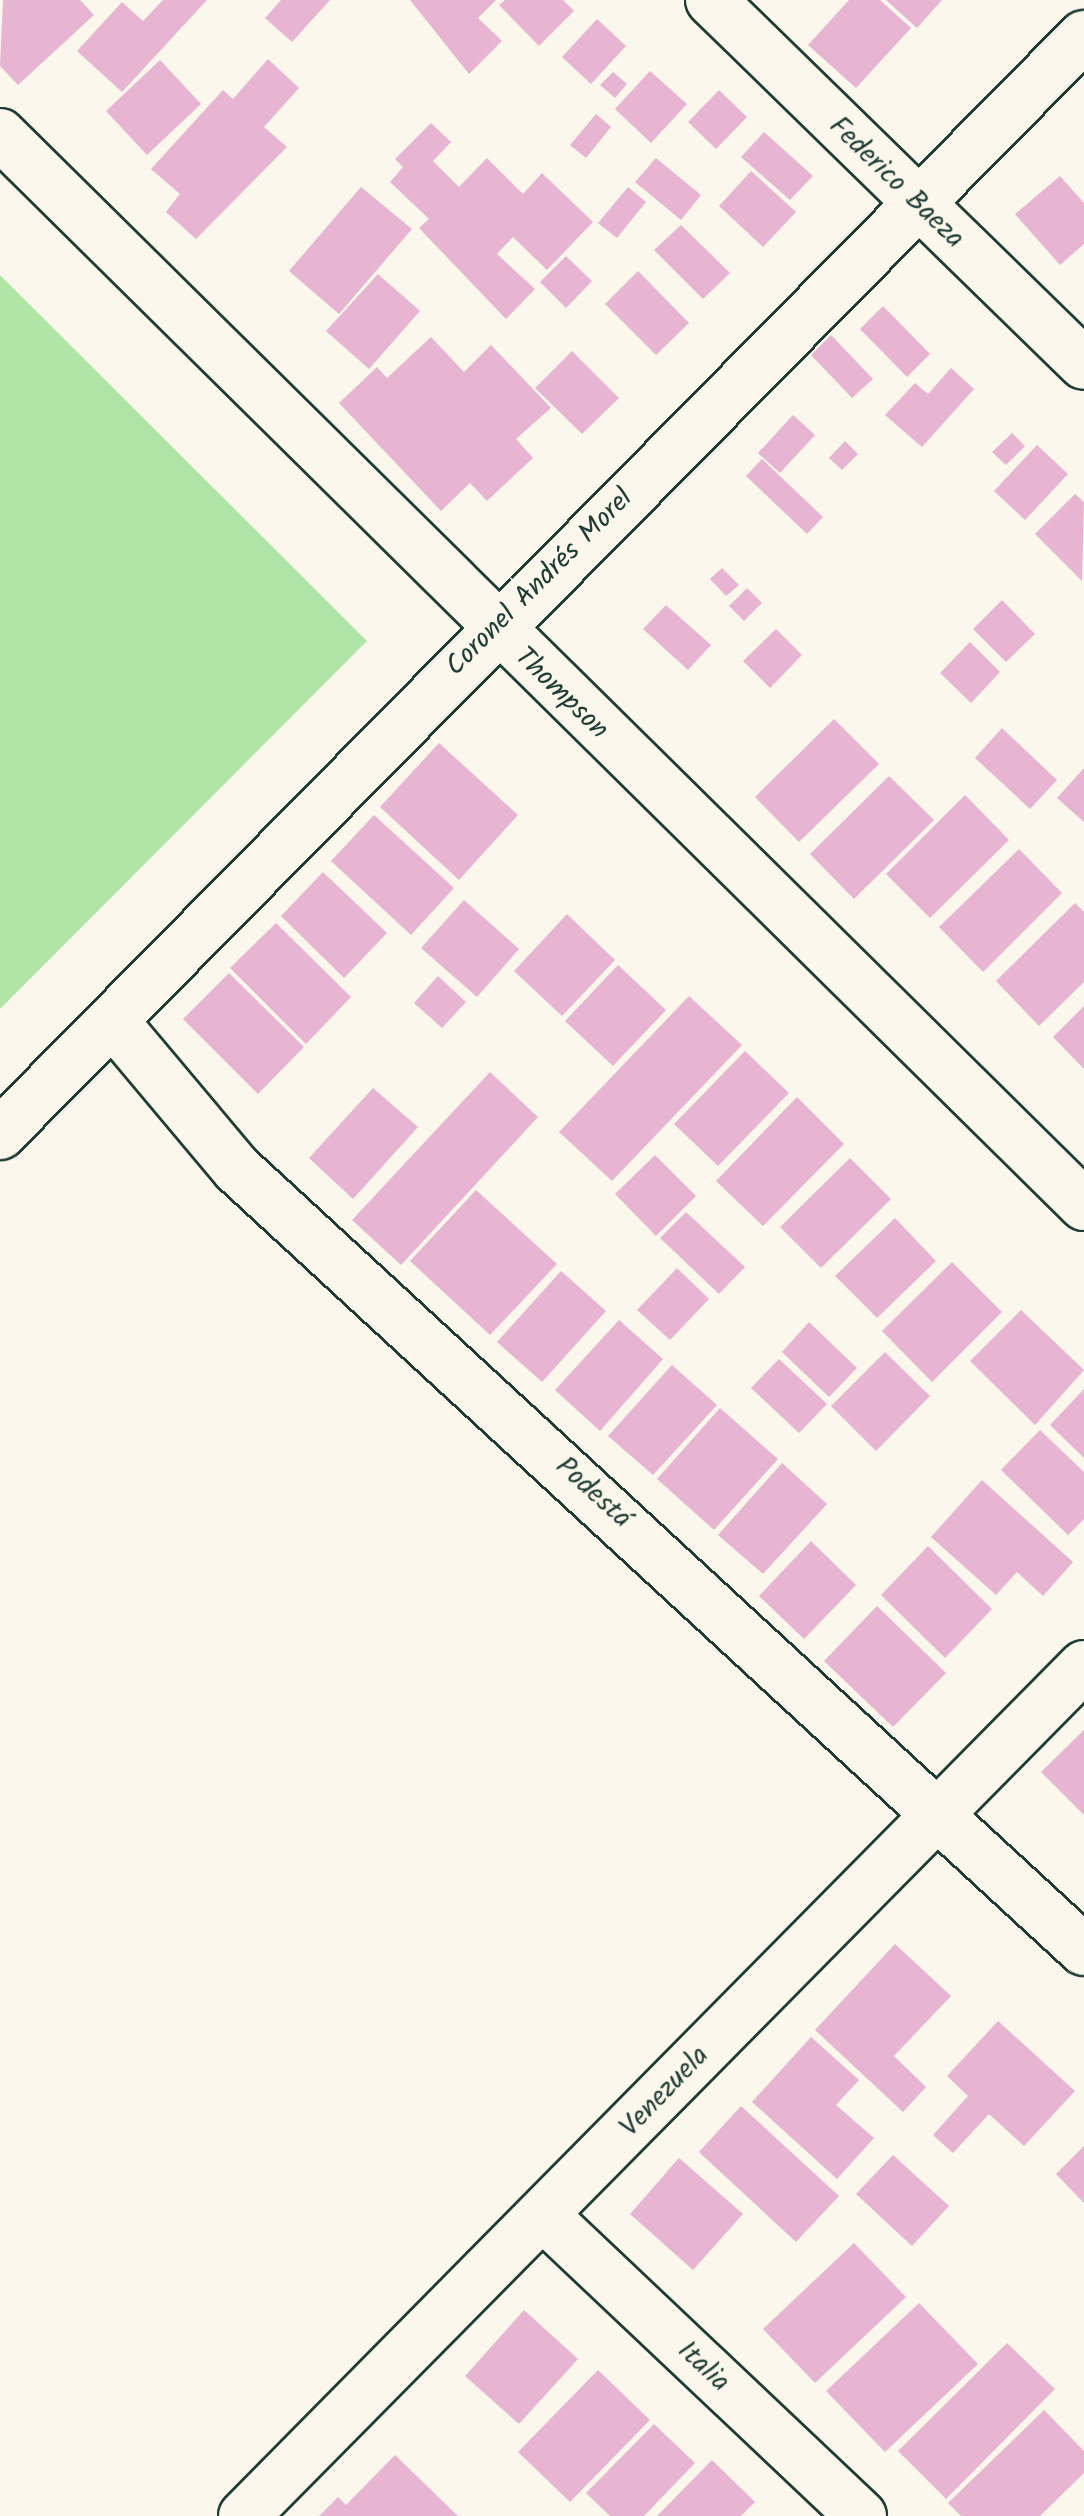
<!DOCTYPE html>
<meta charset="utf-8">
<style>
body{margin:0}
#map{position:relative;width:1084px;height:2516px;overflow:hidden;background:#fbf7ec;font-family:Kalam,sans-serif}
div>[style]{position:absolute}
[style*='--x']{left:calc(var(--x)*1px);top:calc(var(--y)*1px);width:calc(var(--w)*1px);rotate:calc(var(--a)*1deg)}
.green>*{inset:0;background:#b1e5a7}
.building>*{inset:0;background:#e7b4d1}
.roads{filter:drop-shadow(2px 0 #1f3d34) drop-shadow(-2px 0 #1f3d34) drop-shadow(0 2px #1f3d34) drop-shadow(0 -2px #1f3d34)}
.street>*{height:50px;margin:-25px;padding:0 25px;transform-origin:25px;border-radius:25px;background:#fbf7ec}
span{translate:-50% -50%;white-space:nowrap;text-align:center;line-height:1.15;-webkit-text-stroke:9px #fbf7ec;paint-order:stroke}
.street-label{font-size:28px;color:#1f3d34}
</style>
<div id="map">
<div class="green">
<div style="clip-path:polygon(0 275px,367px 641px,0 1009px)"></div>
</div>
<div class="building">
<div style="clip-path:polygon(3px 0,80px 0,94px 15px,18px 85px,0 66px)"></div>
<div style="clip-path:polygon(163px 0,207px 0,122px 92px,77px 51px,122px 2px,143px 21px)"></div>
<div style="clip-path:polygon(281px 0,330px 0,292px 42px,265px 18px)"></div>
<div style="clip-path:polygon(410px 0,496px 0,478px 18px,502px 41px,469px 74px)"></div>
<div style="clip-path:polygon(505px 0,563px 0,574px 11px,539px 46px,499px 5px)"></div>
<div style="clip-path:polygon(849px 0,880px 0,911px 28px,856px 88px,808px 45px)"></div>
<div style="clip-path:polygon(886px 0,942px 0,917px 28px)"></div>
<div style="clip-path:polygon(597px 19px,626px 46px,591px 84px,562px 57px)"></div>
<div style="clip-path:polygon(268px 59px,299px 88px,264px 127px,287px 147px,196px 239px,166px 212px,180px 194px,151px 169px,223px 90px,233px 99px)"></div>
<div style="clip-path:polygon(160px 60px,201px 104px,147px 155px,106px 111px)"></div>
<div style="clip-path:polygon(650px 71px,687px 104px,651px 143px,615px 109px)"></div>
<div style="clip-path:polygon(613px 72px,627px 84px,615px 98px,600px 85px)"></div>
<div style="clip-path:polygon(719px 90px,747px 117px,716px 149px,688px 122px)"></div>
<div style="clip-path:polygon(596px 114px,611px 127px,586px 158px,570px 145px)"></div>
<div style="clip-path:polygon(431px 123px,451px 142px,433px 161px,459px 187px,487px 158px,523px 194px,542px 173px,593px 222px,547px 270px,513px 237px,497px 254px,535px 289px,506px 319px,419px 228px,429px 219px,390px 182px,403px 167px,395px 159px)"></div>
<div style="clip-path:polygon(764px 132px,813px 176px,790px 200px,741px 157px)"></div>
<div style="clip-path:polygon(656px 158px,701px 195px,681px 220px,635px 182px)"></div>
<div style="clip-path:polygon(751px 171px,796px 212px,763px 247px,719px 206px)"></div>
<div style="clip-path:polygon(1060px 176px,1084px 203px,1084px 244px,1060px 265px,1015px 214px)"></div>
<div style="clip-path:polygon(361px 187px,412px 229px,339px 314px,289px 271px)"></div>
<div style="clip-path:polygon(628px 187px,646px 202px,617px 238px,598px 223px)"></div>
<div style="clip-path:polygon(681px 225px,730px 273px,703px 299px,654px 250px)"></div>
<div style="clip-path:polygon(566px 256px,592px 281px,566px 308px,540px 282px)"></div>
<div style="clip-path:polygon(638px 271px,689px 323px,656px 355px,605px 304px)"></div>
<div style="clip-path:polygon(378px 274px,420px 311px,369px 369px,326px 331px)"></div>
<div style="clip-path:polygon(883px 306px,930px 354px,907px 377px,860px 329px)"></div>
<div style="clip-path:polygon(831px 335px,873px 379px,852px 398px,811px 355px)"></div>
<div style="clip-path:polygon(431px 337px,464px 372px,491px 345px,551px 408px,516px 439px,533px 458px,487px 501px,470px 483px,441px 511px,339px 403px,377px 367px,387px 378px)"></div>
<div style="clip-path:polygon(572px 351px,619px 398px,582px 434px,535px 388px)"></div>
<div style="clip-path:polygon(951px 368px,974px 389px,922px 447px,885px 415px,915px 383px,928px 394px)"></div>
<div style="clip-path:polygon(793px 415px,815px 435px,780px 473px,758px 453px)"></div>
<div style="clip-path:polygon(1012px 433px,1025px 446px,1006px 465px,992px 452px)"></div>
<div style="clip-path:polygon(845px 441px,858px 454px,842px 470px,829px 458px)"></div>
<div style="clip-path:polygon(1037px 445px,1068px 474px,1025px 520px,994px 491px)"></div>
<div style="clip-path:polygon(762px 459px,823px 517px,807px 534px,746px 476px)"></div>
<div style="clip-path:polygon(1075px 494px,1084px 502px,1082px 581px,1035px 534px)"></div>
<div style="clip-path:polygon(722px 568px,739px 585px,726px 596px,710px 579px)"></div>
<div style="clip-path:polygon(747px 588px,762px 603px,744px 621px,729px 606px)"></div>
<div style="clip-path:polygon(1002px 600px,1035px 634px,1006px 662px,973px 629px)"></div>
<div style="clip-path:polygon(666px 605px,711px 645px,688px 670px,643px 629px)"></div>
<div style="clip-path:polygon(776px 629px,802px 655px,770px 688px,743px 661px)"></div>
<div style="clip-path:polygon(970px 642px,1000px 672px,971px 703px,940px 673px)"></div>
<div style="clip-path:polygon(834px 719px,879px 764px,799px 842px,755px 797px)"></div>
<div style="clip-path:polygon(1002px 728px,1057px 780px,1030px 809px,975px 758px)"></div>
<div style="clip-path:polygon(439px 743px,518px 815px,459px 880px,380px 807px)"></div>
<div style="clip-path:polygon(1084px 768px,1084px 822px,1057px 798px)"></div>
<div style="clip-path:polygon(889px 776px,934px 820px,854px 899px,810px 854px)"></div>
<div style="clip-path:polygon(965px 795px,1009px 840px,930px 918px,886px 874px)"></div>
<div style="clip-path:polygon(374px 815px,454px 888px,411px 935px,331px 861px)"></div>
<div style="clip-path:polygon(1019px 849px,1062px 893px,983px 972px,939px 927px)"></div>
<div style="clip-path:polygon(323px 872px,387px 933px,344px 978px,281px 916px)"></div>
<div style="clip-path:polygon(464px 900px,519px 949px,477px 997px,421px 948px)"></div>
<div style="clip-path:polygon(1075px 903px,1084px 912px,1084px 982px,1039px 1026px,996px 981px)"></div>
<div style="clip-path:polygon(567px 914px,615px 960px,562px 1016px,514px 971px)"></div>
<div style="clip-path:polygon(276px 923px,351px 997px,306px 1044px,230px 968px)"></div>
<div style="clip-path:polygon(618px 965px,666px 1010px,613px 1066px,565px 1021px)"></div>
<div style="clip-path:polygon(229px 973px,304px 1047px,258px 1094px,183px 1019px)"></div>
<div style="clip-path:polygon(438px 976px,466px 1002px,442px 1028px,414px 1003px)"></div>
<div style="clip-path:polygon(689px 996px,742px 1045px,612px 1181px,559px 1132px)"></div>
<div style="clip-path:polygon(1084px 1006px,1084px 1069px,1053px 1037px)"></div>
<div style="clip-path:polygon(745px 1051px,789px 1093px,718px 1166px,674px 1124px)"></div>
<div style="clip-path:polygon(490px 1072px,538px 1117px,401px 1265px,352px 1220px)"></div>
<div style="clip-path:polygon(373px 1088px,418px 1127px,353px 1199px,309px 1158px)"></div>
<div style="clip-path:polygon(797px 1097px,844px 1144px,763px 1226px,716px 1181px)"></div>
<div style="clip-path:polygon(655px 1155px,696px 1196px,656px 1236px,615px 1194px)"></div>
<div style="clip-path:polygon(850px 1158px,891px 1199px,821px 1268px,780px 1227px)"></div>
<div style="clip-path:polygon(476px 1190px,557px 1264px,490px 1335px,410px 1261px)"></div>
<div style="clip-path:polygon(686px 1212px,745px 1267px,719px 1294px,660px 1238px)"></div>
<div style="clip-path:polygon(895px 1218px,936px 1261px,877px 1318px,835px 1276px)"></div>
<div style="clip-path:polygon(952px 1262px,1002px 1312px,932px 1382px,882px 1331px)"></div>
<div style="clip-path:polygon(677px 1268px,709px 1299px,670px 1340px,637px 1310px)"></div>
<div style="clip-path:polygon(561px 1271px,606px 1311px,542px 1382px,497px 1342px)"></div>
<div style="clip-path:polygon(1021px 1310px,1084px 1370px,1035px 1425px,970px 1361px)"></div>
<div style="clip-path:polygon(619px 1320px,663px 1359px,600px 1431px,555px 1390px)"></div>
<div style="clip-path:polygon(809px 1322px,857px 1368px,829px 1397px,782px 1352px)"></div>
<div style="clip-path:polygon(885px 1352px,930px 1396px,876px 1451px,831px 1406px)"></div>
<div style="clip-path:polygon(779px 1359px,827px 1404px,799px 1433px,751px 1388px)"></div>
<div style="clip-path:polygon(672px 1365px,717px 1405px,653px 1475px,608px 1436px)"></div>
<div style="clip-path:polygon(1084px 1389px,1084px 1458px,1050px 1425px)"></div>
<div style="clip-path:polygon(720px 1408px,778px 1459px,714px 1530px,657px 1479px)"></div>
<div style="clip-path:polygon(1040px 1430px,1084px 1472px,1084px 1519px,1068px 1535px,1001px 1470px)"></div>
<div style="clip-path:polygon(782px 1463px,827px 1504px,763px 1574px,718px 1535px)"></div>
<div style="clip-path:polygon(982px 1480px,1073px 1562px,1043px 1596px,1017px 1572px,996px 1595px,931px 1537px)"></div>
<div style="clip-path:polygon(811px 1541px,856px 1585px,804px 1639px,759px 1596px)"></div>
<div style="clip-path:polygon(928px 1546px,992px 1609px,945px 1658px,881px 1595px)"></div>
<div style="clip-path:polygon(877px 1606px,946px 1673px,893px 1727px,824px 1661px)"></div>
<div style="clip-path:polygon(1084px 1730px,1084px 1815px,1041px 1772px)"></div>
<div style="clip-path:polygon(895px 1944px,951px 1996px,894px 2056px,926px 2087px,903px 2112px,815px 2030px)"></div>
<div style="clip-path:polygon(998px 2021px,1075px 2091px,1024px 2146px,989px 2114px,953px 2153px,933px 2135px,968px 2096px,947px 2076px)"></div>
<div style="clip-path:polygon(811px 2037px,859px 2080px,836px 2105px,874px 2138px,837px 2179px,752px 2102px)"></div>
<div style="clip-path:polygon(741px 2106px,839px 2196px,796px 2242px,699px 2152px)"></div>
<div style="clip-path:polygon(1084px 2146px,1084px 2203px,1056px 2174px)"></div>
<div style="clip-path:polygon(893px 2155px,949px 2206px,912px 2246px,856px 2194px)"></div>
<div style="clip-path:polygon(679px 2158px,743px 2214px,693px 2270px,630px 2214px)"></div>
<div style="clip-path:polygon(854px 2243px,906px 2297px,815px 2383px,763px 2329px)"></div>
<div style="clip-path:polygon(919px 2303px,978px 2364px,885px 2452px,826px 2391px)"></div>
<div style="clip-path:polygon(524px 2310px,578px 2359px,519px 2424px,465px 2376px)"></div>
<div style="clip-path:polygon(1007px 2343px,1055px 2389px,946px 2499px,898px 2451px)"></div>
<div style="clip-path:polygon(598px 2370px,650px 2420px,570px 2502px,518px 2452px)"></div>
<div style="clip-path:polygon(1044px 2410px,1084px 2451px,1084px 2473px,1040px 2516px,961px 2516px,948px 2503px)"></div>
<div style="clip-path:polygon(654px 2424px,695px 2463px,644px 2516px,610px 2516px,586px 2493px)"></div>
<div style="clip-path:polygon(395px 2455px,458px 2516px,319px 2516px,338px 2497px,346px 2505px)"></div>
<div style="clip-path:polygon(712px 2460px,755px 2502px,741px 2516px,657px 2516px)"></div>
</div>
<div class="roads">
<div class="street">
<div style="--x:711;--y:0;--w:521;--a:44.3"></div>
<div style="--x:0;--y:134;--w:1524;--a:44.65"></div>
<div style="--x:116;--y:1025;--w:188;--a:50"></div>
<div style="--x:237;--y:1169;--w:1152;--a:42.68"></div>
<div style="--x:0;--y:1134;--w:1543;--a:-45.37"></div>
<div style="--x:545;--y:2217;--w:435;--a:43.4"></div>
<div style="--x:244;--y:2516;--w:1195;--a:-45.34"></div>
</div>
</div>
<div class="street-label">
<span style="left:896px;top:183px;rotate:44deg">Federico Baeza</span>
<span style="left:540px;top:583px;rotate:-45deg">Coronel Andrés Morel</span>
<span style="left:561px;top:694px;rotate:44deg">Thompson</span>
<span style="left:593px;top:1493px;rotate:42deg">Podestá</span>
<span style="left:665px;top:2092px;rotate:-46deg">Venezuela</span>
<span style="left:703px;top:2367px;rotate:43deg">Italia</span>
</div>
</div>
